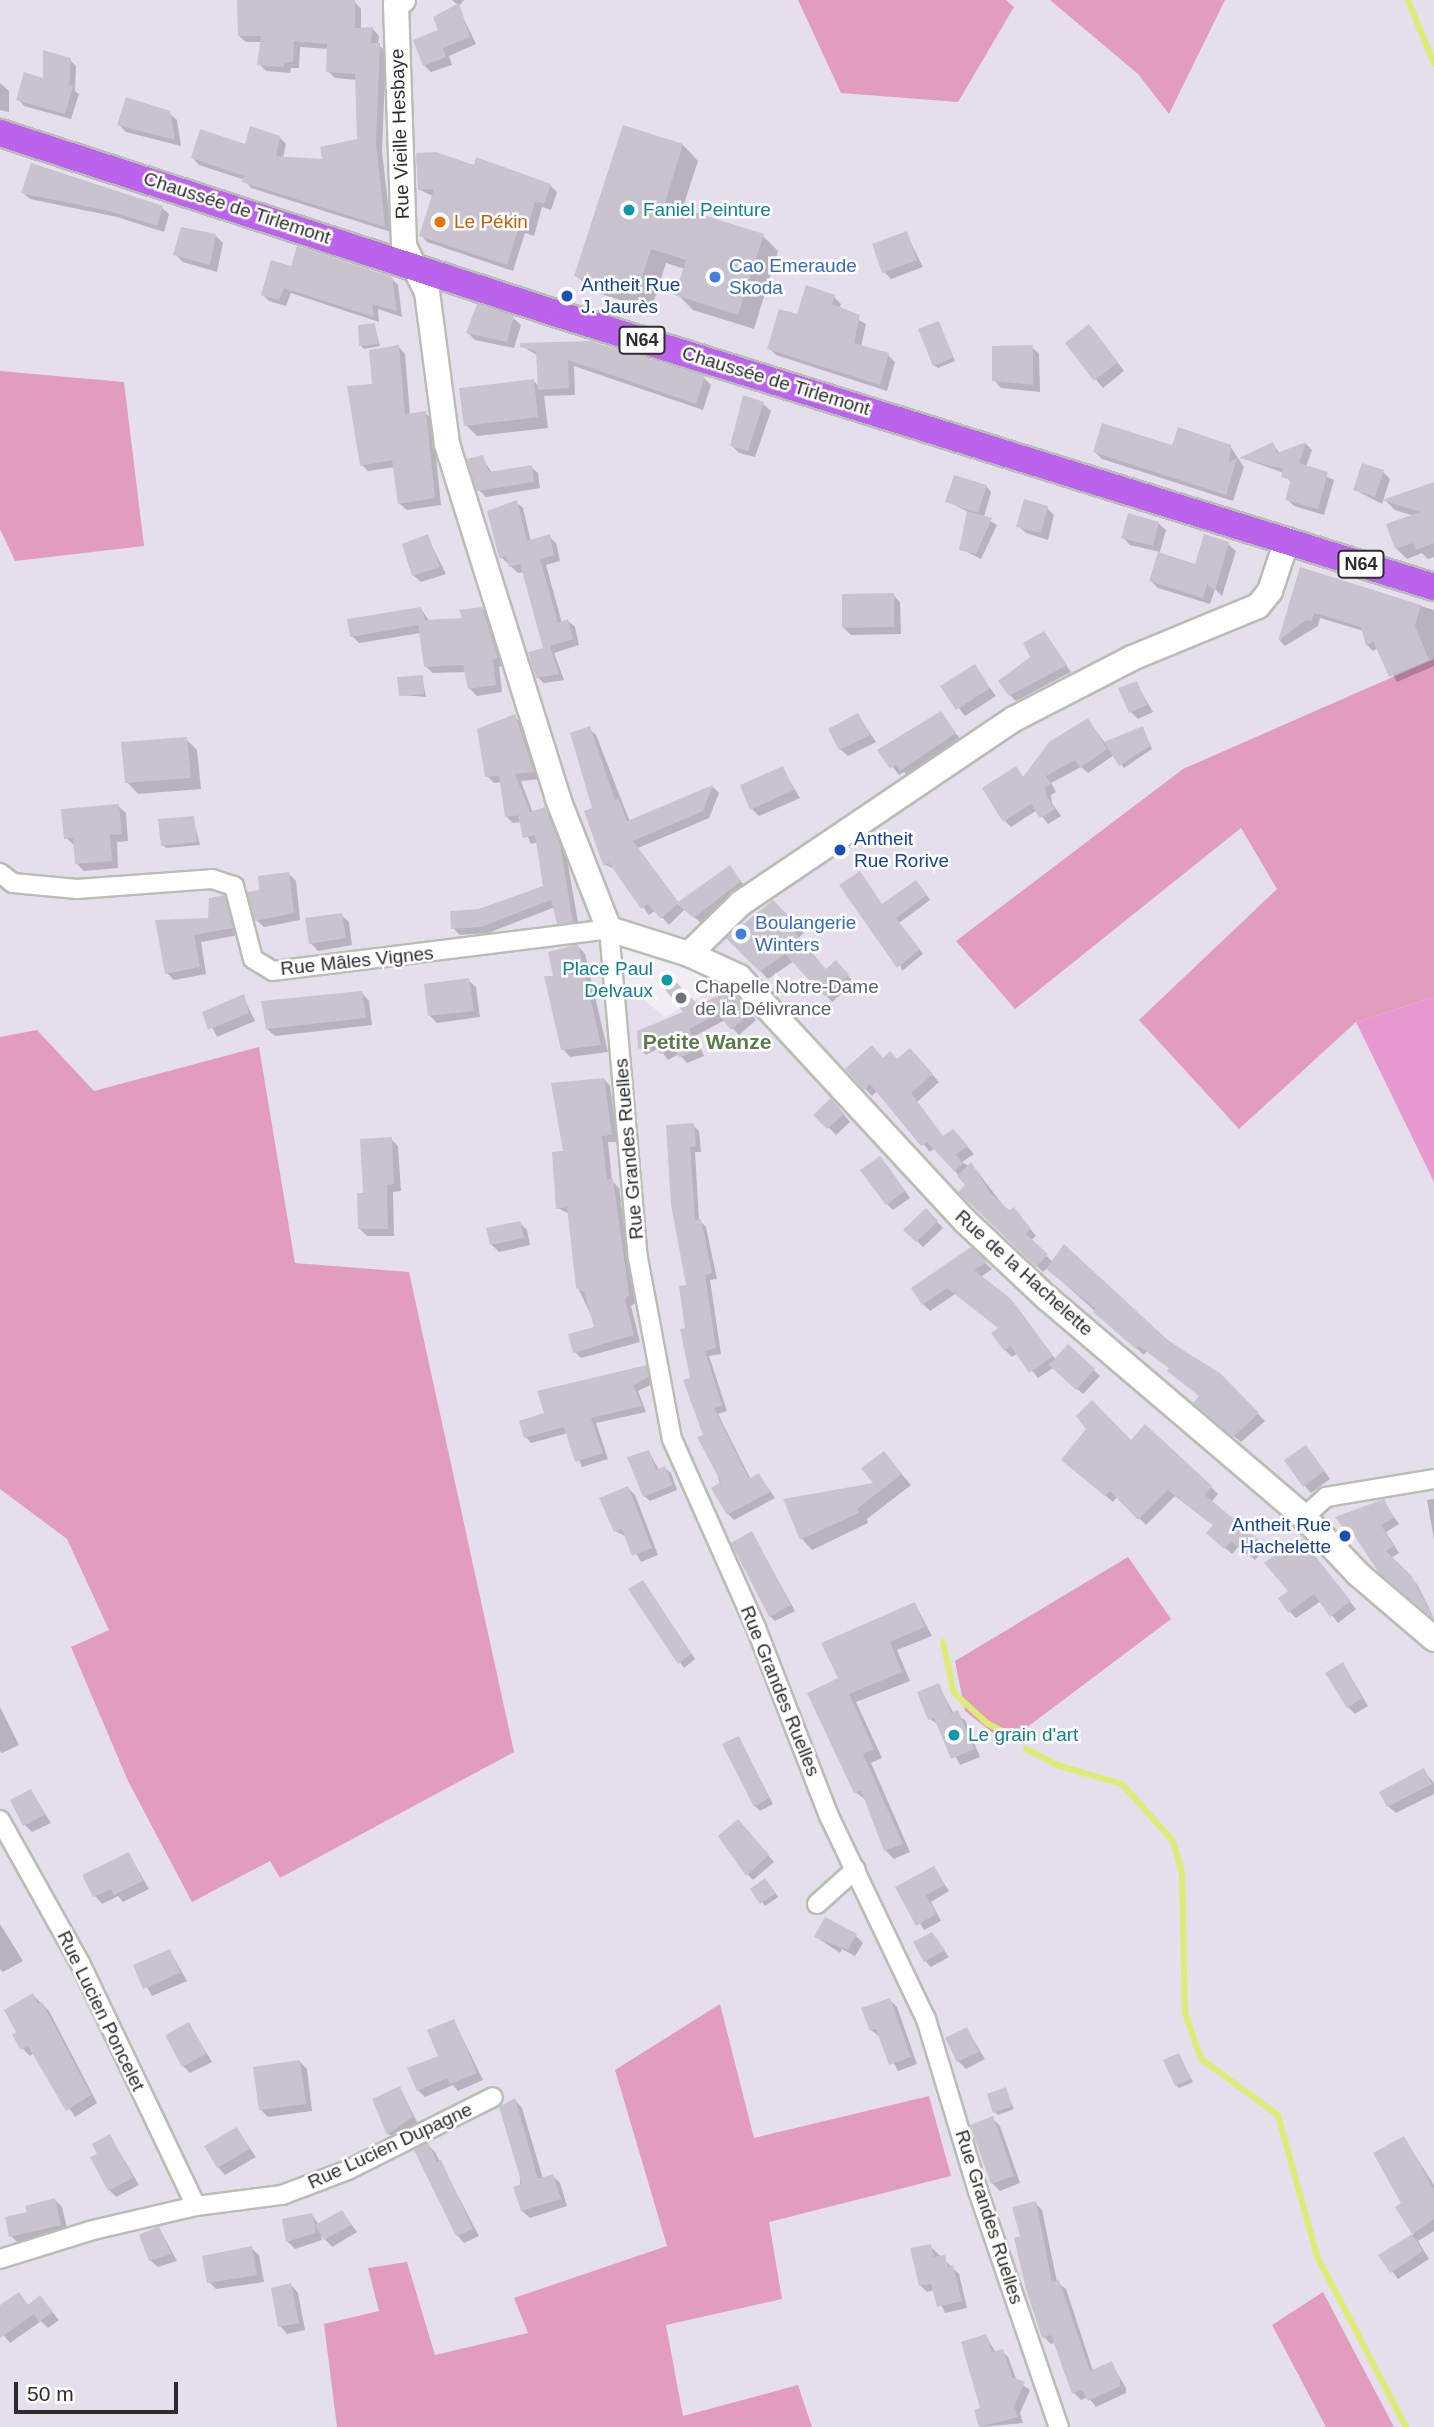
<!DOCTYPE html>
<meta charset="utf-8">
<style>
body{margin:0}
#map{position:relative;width:1434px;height:2427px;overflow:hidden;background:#e5dfed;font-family:Arial,sans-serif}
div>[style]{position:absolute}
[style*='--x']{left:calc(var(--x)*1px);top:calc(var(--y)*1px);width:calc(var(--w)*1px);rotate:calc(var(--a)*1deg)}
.green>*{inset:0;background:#e29dbd}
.pitch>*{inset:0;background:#e999d1}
.plaza>*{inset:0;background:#f1edf5}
.shadow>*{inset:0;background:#0003}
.stream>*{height:6px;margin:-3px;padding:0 3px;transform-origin:3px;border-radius:3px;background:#dcec75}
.building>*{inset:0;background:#c9c3d0}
.roads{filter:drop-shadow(2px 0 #b6bfb2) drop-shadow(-2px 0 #b6bfb2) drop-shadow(0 2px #b6bfb2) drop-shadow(0 -2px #b6bfb2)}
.street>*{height:18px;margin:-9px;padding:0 9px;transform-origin:9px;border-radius:9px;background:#fff}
.secondary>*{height:24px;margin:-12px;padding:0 12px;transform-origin:12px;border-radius:12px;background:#fff}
.primary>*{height:26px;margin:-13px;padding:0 13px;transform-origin:13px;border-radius:13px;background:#bc63ee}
.dots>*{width:19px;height:19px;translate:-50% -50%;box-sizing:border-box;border:4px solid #fff;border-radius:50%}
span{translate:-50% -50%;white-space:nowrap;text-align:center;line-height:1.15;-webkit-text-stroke:5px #fff;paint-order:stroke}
.shield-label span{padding:2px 5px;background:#fff;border:2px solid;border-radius:5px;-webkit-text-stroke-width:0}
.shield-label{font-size:18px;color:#2c2c2c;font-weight:700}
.street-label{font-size:19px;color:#2c2c2c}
.culture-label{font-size:19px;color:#0d838f}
.left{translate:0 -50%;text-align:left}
.right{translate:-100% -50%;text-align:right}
.food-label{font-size:19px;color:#c56008}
.shop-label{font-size:19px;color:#366cbe}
.transit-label{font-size:19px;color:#164399}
.worship-label{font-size:19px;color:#5b616d}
.neighbourhood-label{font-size:21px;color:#5b7c4d;font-weight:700}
.scale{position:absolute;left:14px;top:2382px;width:164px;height:32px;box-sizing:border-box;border:4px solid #2c2c2c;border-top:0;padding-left:9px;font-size:21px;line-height:24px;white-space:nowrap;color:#2c2c2c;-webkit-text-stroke:5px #fff;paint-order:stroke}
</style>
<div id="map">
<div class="green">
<div style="clip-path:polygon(798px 0,1006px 0,1014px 7px,958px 102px,841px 93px)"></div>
<div style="clip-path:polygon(1050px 0,1225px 0,1169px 114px,1138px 74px)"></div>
<div style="clip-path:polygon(0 371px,124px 382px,144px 546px,15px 561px,0 529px)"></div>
<div style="clip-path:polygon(1434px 659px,1434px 997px,1356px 1022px,1239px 1129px,1139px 1020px,1277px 889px,1241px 828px,1015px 1009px,956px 941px,1183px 769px)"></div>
<div style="clip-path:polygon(37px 1030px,94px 1091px,259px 1047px,295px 1263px,409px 1272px,514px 1752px,280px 1878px,270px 1861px,192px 1902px,128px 1781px,71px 1647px,109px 1630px,67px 1539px,0 1489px,0 1037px)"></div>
<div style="clip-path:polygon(1128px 1557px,1171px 1619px,1006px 1743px,965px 1711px,955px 1661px)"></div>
<div style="clip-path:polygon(720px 2004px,754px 2138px,929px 2096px,951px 2176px,769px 2222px,782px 2299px,666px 2325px,683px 2416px,798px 2385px,812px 2427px,337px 2427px,324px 2324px,379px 2311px,368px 2268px,407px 2262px,435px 2355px,528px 2333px,514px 2298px,667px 2246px,615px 2070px)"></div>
<div style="clip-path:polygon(1323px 2292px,1394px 2427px,1326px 2427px,1272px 2325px)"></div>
</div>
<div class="pitch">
<div style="clip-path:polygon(1434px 997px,1434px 1182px,1356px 1022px)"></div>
</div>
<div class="plaza">
<div style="clip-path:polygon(612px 944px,651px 948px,723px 984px,665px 1017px,614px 976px)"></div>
</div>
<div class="shadow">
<div style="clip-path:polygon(239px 0,355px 2px,361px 9px,361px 30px,373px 29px,379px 36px,378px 44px,386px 52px,382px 151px,391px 232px,251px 188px,245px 180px,199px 165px,193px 158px,279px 137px,286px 144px,283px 158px,325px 161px,359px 141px,357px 80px,335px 78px,328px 71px,329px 49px,300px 47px,299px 68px,291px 68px,290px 73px,266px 71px,259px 64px,262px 42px,246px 42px,239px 36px)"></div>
<div style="clip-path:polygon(452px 0,464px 0,459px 6px)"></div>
<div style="clip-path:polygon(459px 9px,476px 44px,449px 56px,452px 65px,431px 72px,424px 65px,440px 31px)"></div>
<div style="clip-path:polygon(70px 60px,76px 66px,75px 91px,79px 94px,71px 119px,24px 106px,18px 99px)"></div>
<div style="clip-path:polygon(0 83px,9px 91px,9px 112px,0 110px)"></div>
<div style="clip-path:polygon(169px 113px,177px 120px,181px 146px,126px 132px,119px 125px)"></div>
<div style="clip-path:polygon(683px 145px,698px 161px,682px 210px,763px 236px,778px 251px,754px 329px,693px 310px,677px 294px,685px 269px,666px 263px,651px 310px,592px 291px,576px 275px)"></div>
<div style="clip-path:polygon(475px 167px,550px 185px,557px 192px,551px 210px,542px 207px,534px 236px,525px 233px,513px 271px,427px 242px,421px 235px,433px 196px,420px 190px)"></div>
<div style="clip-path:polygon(23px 193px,162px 208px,169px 214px,164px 232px,117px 217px,30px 199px)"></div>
<div style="clip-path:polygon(906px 233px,923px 267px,891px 279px,884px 272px)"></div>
<div style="clip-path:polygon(216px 236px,223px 243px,217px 272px,183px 262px,175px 254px)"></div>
<div style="clip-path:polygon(292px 268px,391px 278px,398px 285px,402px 317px,378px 309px,379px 322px,291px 293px,286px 306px,269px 301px,262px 294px)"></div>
<div style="clip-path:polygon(834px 297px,841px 304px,839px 309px,866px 324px,861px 347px,888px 355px,895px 362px,887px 391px,776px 355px,769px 348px,798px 317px)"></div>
<div style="clip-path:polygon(478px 306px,513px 318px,521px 325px,514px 348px,475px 340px,468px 333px)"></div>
<div style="clip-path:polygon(939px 323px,955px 361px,938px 368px,934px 365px)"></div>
<div style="clip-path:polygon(374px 324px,380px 346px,364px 349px,361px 346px)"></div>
<div style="clip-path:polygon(1096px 334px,1124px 371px,1103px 388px,1067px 344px)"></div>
<div style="clip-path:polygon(522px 346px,704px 378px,711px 385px,703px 410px,574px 366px,575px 395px,544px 396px,548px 428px,477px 436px,466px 425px,533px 380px,539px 387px,538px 356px)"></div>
<div style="clip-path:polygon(399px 347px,405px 354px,410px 415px,425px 413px,432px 419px,441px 505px,407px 510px,400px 504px,395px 467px,368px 471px,362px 465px,374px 385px)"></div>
<div style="clip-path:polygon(1032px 347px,1039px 354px,1040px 392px,1001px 388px,994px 380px)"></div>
<div style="clip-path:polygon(763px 404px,771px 411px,755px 457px,739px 453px,732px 446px)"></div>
<div style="clip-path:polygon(1273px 444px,1280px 454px,1306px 444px,1312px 450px,1306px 467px,1334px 480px,1324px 515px,1294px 506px,1287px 499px,1292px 484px,1284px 473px,1242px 458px)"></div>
<div style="clip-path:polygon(1230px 446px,1244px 467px,1233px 501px,1102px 459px,1095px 452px)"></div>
<div style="clip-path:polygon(482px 457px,492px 473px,531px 467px,538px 473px,540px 488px,486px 497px,479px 490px)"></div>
<div style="clip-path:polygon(1383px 472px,1390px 479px,1382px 504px,1355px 490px)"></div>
<div style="clip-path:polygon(1434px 485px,1434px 557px,1428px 559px,1422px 553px,1407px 559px,1396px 548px,1414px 516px,1395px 510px,1386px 501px)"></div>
<div style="clip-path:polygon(986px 486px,991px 492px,984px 517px,997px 525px,981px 559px,961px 549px,968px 512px,947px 501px)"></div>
<div style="clip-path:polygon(516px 502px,523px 508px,531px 542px,549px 536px,556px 543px,560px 561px,546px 565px,562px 623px,568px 621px,575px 627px,579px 645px,554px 653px,564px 680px,544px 683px,537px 677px,547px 649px,524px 572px,518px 573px,501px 557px)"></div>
<div style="clip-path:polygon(1047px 508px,1054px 515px,1048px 540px,1026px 533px,1018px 526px)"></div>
<div style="clip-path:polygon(1158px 523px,1166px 530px,1159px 555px,1196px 566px,1228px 544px,1236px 551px,1222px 596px,1215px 589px,1210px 604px,1158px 588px,1151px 581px,1160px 552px,1130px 545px,1123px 537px)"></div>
<div style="clip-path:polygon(427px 536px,446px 574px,421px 582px,413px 575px)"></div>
<div style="clip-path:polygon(1301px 569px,1434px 610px,1434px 666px,1397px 682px,1378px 648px,1373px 651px,1367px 645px,1364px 631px,1320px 618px,1318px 626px,1285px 646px,1280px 641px)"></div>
<div style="clip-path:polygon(893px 595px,900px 602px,901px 634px,851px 635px,844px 628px)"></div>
<div style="clip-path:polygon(482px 608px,489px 616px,505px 665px,499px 667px,502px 692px,477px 696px,470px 689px,467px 672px,433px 673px,425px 666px,421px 633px,359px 643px,352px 636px,421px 609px,430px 622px,464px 619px)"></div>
<div style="clip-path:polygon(1044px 633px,1071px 672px,1016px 701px,1010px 695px)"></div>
<div style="clip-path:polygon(974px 666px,996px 696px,965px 716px,943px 687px)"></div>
<div style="clip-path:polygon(422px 677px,426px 697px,400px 695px)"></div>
<div style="clip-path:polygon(1136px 683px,1153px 712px,1138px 719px,1131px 712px)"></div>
<div style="clip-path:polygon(858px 715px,876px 742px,848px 756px,840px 749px)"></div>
<div style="clip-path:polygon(514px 716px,521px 723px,540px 779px,521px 781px,533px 813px,545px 809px,552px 816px,566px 853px,579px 928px,566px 930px,555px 907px,488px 933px,460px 935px,453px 928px,479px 910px,545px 887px,538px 842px,531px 844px,521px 822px,513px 823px,506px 816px,502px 782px,494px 783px,487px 776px)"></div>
<div style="clip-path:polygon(944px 719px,962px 741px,909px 777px,904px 772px,899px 775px,880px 750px)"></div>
<div style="clip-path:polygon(1088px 720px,1105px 743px,1143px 728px,1152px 749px,1124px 768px,1114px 755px,1088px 773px,1081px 767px,1051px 783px,1056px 792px,1051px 795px,1052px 803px,1061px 816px,1048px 824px,1037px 810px,1011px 827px,1005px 821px,1016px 769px,1024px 778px)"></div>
<div style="clip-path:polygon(589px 728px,596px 735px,630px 822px,713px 787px,719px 793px,709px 818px,638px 848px,679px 903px,736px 875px,747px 889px,702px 924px,685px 909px,669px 925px,656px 910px,649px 915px,616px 870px,604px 864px,594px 809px)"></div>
<div style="clip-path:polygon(186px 739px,197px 750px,201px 789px,138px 794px,127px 782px)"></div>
<div style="clip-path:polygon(782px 768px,800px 798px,759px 816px,752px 809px)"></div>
<div style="clip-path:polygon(118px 806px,126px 813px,128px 841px,117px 842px,118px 868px,84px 871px,76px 863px,75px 846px,66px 838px)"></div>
<div style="clip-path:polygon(193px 818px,200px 845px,166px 848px,163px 845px)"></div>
<div style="clip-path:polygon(289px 874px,296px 881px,300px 920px,264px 927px,256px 920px,261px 891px)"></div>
<div style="clip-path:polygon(920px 886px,930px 900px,899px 923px,923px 954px,902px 971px,883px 906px)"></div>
<div style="clip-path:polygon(224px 897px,231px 905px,239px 935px,201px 942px,206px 974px,174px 980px,167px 973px,157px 922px,209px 919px)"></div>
<div style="clip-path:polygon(773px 902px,804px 933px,798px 938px,827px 971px,843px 970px,854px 983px,832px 1002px,794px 961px,768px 979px,729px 938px)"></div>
<div style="clip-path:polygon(341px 915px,349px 922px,352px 945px,318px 951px,311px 943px)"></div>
<div style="clip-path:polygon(578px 946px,585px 954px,608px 1052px,570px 1057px,563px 1049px,555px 978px)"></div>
<div style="clip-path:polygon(468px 980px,476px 987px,480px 1017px,437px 1023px,430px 1016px)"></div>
<div style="clip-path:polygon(731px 992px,756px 1020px,739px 1035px,725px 1020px,695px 1036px,704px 1056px,687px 1063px,679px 1054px,668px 1060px,659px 1048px,646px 1055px,640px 1048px,639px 1032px)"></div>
<div style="clip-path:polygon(362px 993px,369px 1001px,372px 1025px,275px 1036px,267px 1029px)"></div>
<div style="clip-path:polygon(243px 996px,255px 1021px,217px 1037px,205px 1013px)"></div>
<div style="clip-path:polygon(917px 1057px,939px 1082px,917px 1102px,944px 1138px,953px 1131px,974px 1154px,962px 1162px,977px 1171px,1009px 1213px,1020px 1216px,1036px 1236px,1030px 1241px,1053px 1262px,1219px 1375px,1265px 1421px,1241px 1442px,1202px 1410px,1201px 1396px,1171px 1369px,1147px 1351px,1144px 1355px,1047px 1268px,1043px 1272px,961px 1192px,968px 1186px,935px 1148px,930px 1152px,878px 1090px,872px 1096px,847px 1069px,883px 1060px)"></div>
<div style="clip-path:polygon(604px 1079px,610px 1086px,618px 1142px,608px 1142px,612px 1181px,619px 1188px,635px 1303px,631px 1306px,640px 1342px,581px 1358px,575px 1352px,597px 1328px,578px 1288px,569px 1214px,558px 1208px,565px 1153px)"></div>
<div style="clip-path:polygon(838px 1107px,850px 1122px,836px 1135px,816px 1115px)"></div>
<div style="clip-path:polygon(693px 1125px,699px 1131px,701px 1152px,695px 1152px,699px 1220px,706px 1227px,717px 1279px,710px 1280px,721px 1354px,709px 1356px,727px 1411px,718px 1414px,751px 1480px,759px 1475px,775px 1498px,734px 1520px,728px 1514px,692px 1380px,689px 1286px,673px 1205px)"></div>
<div style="clip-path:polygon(391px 1139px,398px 1146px,401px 1191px,393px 1192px,394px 1236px,367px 1236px,360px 1229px,365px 1195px)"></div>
<div style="clip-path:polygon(886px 1164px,910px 1198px,893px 1210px,887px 1204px)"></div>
<div style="clip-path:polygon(926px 1210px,943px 1228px,923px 1247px,906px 1230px)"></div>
<div style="clip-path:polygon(520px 1223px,527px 1230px,530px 1245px,499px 1252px,491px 1244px)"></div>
<div style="clip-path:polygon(971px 1250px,992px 1269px,981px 1277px,1017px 1307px,1056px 1360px,1068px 1346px,1100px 1376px,1083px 1394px,1053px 1368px,1038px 1378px,1018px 1353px,1012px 1357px,1005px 1350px,999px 1328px,955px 1294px,930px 1311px,923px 1304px)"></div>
<div style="clip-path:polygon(646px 1367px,654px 1383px,638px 1391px,646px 1412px,596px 1423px,608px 1459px,582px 1467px,568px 1433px,531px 1443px,526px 1437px,547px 1415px)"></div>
<div style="clip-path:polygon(1132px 1443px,1211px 1487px,1218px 1494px,1211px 1502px,1265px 1549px,1255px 1560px,1239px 1546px,1232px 1554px,1215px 1539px,1214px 1526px,1175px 1496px,1146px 1525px,1117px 1497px,1113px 1502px,1070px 1466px)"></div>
<div style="clip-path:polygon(649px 1452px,659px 1470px,665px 1468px,671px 1473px,677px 1490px,650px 1501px,644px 1496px)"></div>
<div style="clip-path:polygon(884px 1453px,911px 1485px,867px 1519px,868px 1523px,812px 1550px,802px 1539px,785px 1501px,876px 1485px)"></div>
<div style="clip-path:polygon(1313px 1455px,1330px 1479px,1311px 1493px,1304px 1485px)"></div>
<div style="clip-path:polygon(628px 1488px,635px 1495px,658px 1555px,641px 1562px,627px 1537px,615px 1531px)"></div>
<div style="clip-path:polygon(1434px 1499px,1434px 1539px,1427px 1500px)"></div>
<div style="clip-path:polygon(1383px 1501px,1399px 1524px,1386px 1532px,1399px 1553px,1391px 1558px,1417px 1584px,1434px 1618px,1388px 1579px,1357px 1535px,1347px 1530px)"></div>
<div style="clip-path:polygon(752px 1533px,795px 1611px,775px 1621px,770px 1616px)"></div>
<div style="clip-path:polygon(1307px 1547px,1356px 1609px,1338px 1623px,1321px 1601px,1296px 1618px,1289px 1611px,1291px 1591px)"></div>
<div style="clip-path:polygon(647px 1587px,695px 1659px,684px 1668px,630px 1590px)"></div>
<div style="clip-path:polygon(915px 1604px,932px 1636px,897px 1650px,910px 1681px,856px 1702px,882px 1758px,871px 1763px,910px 1852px,894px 1859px,885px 1850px,866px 1800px,855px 1792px,840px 1679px)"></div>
<div style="clip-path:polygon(1343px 1664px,1368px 1706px,1355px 1714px,1348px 1707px)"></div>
<div style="clip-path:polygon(938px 1685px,954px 1714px,965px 1720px,980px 1757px,960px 1765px,939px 1725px,930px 1719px)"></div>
<div style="clip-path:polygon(0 1707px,19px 1745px,2px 1753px,0 1751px)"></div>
<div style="clip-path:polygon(739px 1738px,773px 1804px,760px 1811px,755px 1806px)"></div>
<div style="clip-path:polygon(1424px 1771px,1434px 1783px,1434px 1794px,1396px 1813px,1388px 1806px)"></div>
<div style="clip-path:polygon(31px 1791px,51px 1823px,32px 1832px,25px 1825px)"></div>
<div style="clip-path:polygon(744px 1828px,774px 1862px,753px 1880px,747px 1874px)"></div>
<div style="clip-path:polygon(129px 1854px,149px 1889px,123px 1902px,118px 1896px,102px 1904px,95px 1896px)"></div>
<div style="clip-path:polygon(934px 1868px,949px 1891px,931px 1902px,941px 1921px,924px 1930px,898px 1888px)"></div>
<div style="clip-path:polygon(768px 1883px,778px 1897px,765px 1906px,762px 1902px)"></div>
<div style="clip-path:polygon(0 1924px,23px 1961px,3px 1972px,0 1969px)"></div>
<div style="clip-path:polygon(932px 1934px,949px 1957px,931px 1967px,925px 1961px)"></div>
<div style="clip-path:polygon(855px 1935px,863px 1943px,855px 1956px,842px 1949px,840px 1953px,816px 1937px)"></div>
<div style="clip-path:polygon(170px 1951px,187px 1981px,152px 1996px,135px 1966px)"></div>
<div style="clip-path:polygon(33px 1995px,49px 2011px,97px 2103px,75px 2117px,34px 2053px,30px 2056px,22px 2048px,18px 2033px)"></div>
<div style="clip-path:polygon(890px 2000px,897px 2007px,917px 2064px,898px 2071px,880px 2037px,871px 2030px)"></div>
<div style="clip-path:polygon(454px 2021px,483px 2080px,458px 2091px,453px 2085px,425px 2097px,418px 2090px,440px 2057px)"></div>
<div style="clip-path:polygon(189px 2024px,212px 2062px,190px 2073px,183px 2066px)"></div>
<div style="clip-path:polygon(967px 2029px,985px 2059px,966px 2069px,958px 2061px)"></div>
<div style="clip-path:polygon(1179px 2055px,1193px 2082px,1179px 2088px,1176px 2085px)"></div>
<div style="clip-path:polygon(300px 2062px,307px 2069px,312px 2111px,268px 2117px,261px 2110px)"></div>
<div style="clip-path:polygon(400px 2088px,418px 2124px,394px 2140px,389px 2134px)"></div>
<div style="clip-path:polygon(1005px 2089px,1014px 2109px,998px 2115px,995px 2112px)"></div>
<div style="clip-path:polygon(515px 2100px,522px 2108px,543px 2179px,553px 2176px,560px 2183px,567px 2206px,530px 2218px,522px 2211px)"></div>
<div style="clip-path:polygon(992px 2118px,1000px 2126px,1020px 2183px,1000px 2191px,992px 2183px)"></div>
<div style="clip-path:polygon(237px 2129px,256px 2157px,225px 2175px,218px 2167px)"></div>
<div style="clip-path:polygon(110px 2136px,139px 2185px,116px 2197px,109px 2190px,99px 2155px)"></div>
<div style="clip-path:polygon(1404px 2138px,1434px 2185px,1434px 2231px,1418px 2241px,1429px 2259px,1398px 2279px,1380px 2255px,1414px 2234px,1397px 2208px,1403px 2204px)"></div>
<div style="clip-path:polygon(428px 2145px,435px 2152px,479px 2236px,464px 2243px,457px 2235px)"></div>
<div style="clip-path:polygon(55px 2200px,62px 2207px,68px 2232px,18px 2243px,11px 2236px,29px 2214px)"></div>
<div style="clip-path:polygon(1035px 2203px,1042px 2210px,1057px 2282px,1066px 2289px,1093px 2371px,1112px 2364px,1126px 2388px,1126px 2393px,1096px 2407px,1088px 2397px,1081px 2400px,1074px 2393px,1056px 2342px,1051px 2344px,1044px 2337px,1022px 2237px)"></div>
<div style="clip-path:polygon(342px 2212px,357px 2232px,332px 2247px,321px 2235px,322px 2240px,295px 2249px,287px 2241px,312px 2215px,319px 2225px)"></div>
<div style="clip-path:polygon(159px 2228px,177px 2261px,158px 2267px,150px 2260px)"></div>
<div style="clip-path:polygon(930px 2246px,959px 2274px,967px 2308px,945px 2313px,934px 2290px,927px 2292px,920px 2285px)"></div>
<div style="clip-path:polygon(251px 2248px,259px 2255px,264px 2282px,216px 2289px,209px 2282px)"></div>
<div style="clip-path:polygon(291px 2285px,298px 2293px,305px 2330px,287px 2334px,280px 2326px)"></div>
<div style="clip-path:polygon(19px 2294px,29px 2306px,40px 2297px,59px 2320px,48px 2328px,41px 2321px,10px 2343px,0 2331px,0 2308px)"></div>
<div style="clip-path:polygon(986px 2336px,996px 2353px,1002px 2351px,1008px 2357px,1017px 2381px,1030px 2390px,1020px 2413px,1023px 2423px,981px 2427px,976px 2411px,982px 2409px)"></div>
</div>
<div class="stream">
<div style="--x:1408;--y:0;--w:69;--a:67.9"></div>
<div style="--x:943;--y:1642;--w:52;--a:77.8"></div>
<div style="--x:954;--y:1693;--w:45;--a:42.3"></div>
<div style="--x:987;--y:1723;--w:27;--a:28"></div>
<div style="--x:1026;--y:1749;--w:38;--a:27"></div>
<div style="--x:1060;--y:1766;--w:65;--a:16.2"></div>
<div style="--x:1122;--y:1784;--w:76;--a:48.2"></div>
<div style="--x:1173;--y:1841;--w:33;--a:74"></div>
<div style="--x:1182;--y:1873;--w:140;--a:88.8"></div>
<div style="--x:1185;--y:2013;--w:49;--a:70.8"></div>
<div style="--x:1201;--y:2059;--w:95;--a:36"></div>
<div style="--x:1278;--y:2115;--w:146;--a:74.5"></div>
<div style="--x:1317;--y:2256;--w:193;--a:62.5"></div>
</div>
<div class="building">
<div style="clip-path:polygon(237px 0,355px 0,355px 28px,373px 27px,371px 43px,380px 43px,376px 143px,385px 227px,242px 182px,244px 176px,191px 158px,200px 129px,245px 144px,250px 126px,280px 136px,276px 156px,322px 159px,320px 147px,357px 139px,355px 74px,326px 72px,327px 44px,294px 41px,293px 62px,285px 62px,283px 67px,257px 65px,261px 36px,238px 36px)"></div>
<div style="clip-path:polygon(459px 3px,470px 37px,443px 48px,446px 57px,423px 66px,413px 40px,438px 30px,433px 17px)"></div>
<div style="clip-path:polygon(43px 50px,71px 58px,69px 85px,73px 86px,65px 114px,16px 100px,24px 72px,43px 78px)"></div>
<div style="clip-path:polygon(126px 97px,170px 111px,175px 140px,117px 125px)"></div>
<div style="clip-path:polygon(623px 125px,683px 144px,665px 203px,764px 234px,738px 315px,675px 295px,686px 260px,651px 249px,636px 296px,574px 276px)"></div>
<div style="clip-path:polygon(436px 152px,474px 165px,476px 157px,551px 184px,544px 204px,535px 201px,527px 230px,519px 227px,507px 265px,419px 236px,434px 189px,418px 190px,416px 153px)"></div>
<div style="clip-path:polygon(31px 163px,163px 206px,157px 226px,109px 211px,21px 193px)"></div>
<div style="clip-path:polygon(181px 227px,216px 234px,210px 265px,173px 255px)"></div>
<div style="clip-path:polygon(907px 231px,917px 260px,882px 273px,872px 244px)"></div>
<div style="clip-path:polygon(297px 246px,392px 277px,397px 311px,372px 304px,374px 317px,284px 288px,279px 300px,261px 295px,271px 260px,291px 266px)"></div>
<div style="clip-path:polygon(806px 285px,835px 295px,832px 304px,860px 315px,854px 343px,889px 353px,880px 385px,767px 349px,779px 309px,797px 314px)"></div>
<div style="clip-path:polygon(477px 304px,514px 316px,507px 342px,466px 333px)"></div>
<div style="clip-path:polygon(939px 321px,953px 358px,933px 366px,918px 329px)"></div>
<div style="clip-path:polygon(375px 323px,378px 344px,359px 346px,358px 325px)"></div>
<div style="clip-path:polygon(1089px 324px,1118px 362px,1094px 381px,1065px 343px)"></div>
<div style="clip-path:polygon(590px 341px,705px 376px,696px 404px,568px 360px,569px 388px,538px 390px,536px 351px,520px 347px,520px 343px)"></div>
<div style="clip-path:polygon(399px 345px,405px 414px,426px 411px,435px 498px,398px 504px,392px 460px,360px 466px,347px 386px,372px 384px,369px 350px)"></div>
<div style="clip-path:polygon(1033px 345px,1033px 385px,992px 381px,992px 346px)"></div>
<div style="clip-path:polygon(534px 379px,538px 417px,464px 426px,459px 388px)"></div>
<div style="clip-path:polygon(743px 395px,764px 402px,748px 451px,730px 446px)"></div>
<div style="clip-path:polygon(1102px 423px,1172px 445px,1178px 427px,1231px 445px,1229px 462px,1237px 458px,1226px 495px,1093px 452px)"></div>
<div style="clip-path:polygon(1273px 442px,1277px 453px,1306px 442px,1299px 463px,1328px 472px,1318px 509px,1285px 500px,1291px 480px,1281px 477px,1283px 469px,1239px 458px)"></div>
<div style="clip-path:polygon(483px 455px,489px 472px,532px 465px,534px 482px,477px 491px,467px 459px)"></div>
<div style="clip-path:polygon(1362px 463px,1384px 470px,1375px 497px,1353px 490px)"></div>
<div style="clip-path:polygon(954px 475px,987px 485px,978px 513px,945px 502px)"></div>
<div style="clip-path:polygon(1434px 482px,1434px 543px,1416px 550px,1413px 543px,1395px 549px,1386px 524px,1420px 512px,1382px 500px)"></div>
<div style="clip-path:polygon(1024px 499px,1048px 506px,1041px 533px,1016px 527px)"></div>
<div style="clip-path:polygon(517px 500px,527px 541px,550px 534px,554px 555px,540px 559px,558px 623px,568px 619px,573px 639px,543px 648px,520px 564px,509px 567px,506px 556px,499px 558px,487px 511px)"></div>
<div style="clip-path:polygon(967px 511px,992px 518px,976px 554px,959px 550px)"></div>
<div style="clip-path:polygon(1128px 513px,1159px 522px,1153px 546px,1121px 538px)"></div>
<div style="clip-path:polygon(428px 534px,440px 567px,412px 576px,402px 544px)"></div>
<div style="clip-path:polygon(1204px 534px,1229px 542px,1215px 591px,1207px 584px,1203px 598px,1149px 581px,1158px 552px,1195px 564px)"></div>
<div style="clip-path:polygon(1300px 567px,1421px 605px,1415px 626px,1429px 660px,1389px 677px,1373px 641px,1366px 646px,1361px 627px,1314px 613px,1312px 621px,1306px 620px,1278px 641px)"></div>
<div style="clip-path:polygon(894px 593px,894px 627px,842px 628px,842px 594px)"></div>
<div style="clip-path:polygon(421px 607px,425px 620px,462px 618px,459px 610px,482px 607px,498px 658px,493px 660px,496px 685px,468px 689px,463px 665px,424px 667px,418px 625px,350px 637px,347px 619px)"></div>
<div style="clip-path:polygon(1044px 631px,1067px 665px,1009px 696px,998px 681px,1030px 657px,1023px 643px)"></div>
<div style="clip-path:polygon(550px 646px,559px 674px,536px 678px,528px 652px)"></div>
<div style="clip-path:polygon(975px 664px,990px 688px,956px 710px,940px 686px)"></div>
<div style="clip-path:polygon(423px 675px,424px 694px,399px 696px,397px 677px)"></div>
<div style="clip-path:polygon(1137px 681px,1147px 705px,1129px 713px,1118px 688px)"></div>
<div style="clip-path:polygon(941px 711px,956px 733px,900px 771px,896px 765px,890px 769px,877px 750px)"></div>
<div style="clip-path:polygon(858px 713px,870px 735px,839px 750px,828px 729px)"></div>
<div style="clip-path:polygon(515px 714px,534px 772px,515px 774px,530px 812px,545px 807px,560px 844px,573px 922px,557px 924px,551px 900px,481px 927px,451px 929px,450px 911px,479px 909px,543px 886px,535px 835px,523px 838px,518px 816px,522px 815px,505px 817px,499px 776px,485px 777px,477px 729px)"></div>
<div style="clip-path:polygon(1088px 718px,1107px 749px,1080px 768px,1075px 760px,1046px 776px,1051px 784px,1045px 788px,1046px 795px,1055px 809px,1040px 818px,1031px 804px,1003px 822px,982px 788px,1016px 766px,1023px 777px,1049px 742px)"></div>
<div style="clip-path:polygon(590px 726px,615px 800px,618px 798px,627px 821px,713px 785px,703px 811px,633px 841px,678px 902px,730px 865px,741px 881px,694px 918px,677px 904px,661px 919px,648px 904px,641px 909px,609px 863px,603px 865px,584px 811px,592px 808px,570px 733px)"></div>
<div style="clip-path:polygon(1143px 726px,1150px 746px,1119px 766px,1104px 742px)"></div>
<div style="clip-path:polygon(187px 737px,191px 778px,125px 783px,121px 742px)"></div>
<div style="clip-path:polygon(783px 766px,794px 790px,750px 810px,740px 785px)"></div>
<div style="clip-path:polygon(119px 804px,122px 834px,110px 835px,112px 861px,75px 864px,73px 838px,64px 839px,61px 809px)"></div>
<div style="clip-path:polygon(194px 816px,197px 842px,161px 846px,158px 819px)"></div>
<div style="clip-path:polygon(860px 871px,882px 904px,916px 880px,927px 895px,896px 918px,920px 949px,897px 968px,839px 885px)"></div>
<div style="clip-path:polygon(289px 872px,294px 913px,255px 921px,247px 892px,259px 890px,258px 876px)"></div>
<div style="clip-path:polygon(225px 895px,233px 928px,194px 935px,200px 967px,165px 974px,155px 920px,208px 918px,209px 898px)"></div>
<div style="clip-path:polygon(773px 900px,798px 925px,792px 929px,826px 969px,836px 960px,849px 975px,824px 996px,785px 954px,760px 972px,726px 938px)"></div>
<div style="clip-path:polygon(342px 913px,346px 938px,309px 944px,305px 918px)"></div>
<div style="clip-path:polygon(578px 944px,601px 1045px,561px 1050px,544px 976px,553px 976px,548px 952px)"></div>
<div style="clip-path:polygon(469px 978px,474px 1011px,428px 1016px,424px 984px)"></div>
<div style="clip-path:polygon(673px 979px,698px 1005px,731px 990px,751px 1012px,731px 1030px,718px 1014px,689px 1029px,698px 1049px,679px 1058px,674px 1047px,660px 1054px,654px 1042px,638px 1049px,637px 1031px,683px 1012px,663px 987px)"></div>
<div style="clip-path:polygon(362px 991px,366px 1018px,266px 1029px,261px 1001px)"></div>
<div style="clip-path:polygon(244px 994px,249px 1013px,208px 1030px,202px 1012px)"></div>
<div style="clip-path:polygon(872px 1045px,883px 1058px,890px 1051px,897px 1059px,910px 1048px,933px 1074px,911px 1093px,943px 1136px,953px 1129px,968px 1146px,956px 1154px,963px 1164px,954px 1171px,927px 1142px,921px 1146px,870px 1084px,864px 1090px,845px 1069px)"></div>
<div style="clip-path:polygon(604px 1078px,612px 1135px,602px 1136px,607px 1180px,613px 1179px,629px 1295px,625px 1299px,634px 1335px,573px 1353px,568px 1334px,594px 1327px,584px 1292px,576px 1288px,567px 1207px,556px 1209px,552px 1152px,563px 1151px,551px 1083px)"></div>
<div style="clip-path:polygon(831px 1098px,844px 1114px,827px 1129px,813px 1115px)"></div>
<div style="clip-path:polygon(694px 1123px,696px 1146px,690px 1147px,695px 1220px,701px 1219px,712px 1273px,705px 1275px,716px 1348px,705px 1351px,722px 1405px,714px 1408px,749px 1479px,759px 1473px,770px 1492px,727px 1515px,711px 1488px,721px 1482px,697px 1437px,703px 1435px,683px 1380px,690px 1378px,680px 1329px,685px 1328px,679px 1286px,686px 1285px,671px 1205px,666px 1125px)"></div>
<div style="clip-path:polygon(392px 1137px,394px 1184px,387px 1185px,388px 1229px,358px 1229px,357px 1193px,363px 1193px,360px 1139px)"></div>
<div style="clip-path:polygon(880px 1156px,905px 1191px,886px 1205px,860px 1170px)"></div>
<div style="clip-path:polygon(971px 1162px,991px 1194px,1009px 1210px,1014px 1207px,1031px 1229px,1026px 1234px,1048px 1254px,1036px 1267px,958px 1192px,965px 1185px,957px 1176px)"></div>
<div style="clip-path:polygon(926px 1208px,938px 1221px,916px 1242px,903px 1230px)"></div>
<div style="clip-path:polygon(520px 1221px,524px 1238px,490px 1245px,486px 1228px)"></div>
<div style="clip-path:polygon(1064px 1244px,1171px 1343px,1220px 1373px,1259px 1413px,1233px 1437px,1193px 1403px,1199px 1396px,1167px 1371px,1169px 1368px,1139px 1346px,1136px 1349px,1093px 1312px,1096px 1309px,1046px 1269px)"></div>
<div style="clip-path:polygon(971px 1247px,987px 1262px,974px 1270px,1010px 1298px,1053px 1356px,1029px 1373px,1011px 1346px,1004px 1351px,991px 1333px,998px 1328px,947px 1288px,922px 1305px,911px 1288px)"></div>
<div style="clip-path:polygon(1068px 1344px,1095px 1369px,1076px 1390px,1049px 1365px)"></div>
<div style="clip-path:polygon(647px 1365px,649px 1377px,633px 1385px,642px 1406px,591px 1418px,603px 1453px,575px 1462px,564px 1427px,524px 1438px,519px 1421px,544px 1413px,537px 1391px)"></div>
<div style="clip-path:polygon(1092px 1400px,1131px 1440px,1145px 1424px,1212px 1486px,1205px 1495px,1260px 1541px,1247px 1555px,1231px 1541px,1224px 1549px,1206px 1533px,1213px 1525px,1168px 1490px,1138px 1520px,1110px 1491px,1105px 1496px,1061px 1460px,1086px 1429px,1076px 1416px)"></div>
<div style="clip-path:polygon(1306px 1445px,1324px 1471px,1303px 1487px,1284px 1460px)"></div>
<div style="clip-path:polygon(649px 1450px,656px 1470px,665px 1466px,673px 1485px,643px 1497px,627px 1457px)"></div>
<div style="clip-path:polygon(884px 1451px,902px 1474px,858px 1508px,859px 1513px,800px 1540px,783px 1499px,873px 1483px,861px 1468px)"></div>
<div style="clip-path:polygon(628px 1486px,652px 1548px,632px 1556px,622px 1529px,614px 1532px,599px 1498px)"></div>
<div style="clip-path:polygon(1384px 1499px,1394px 1518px,1381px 1525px,1394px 1546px,1386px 1551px,1411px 1575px,1434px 1619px,1379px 1573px,1350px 1529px,1346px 1531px,1335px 1517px)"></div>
<div style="clip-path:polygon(752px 1531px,791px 1605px,769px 1617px,731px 1543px)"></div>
<div style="clip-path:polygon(1300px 1537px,1351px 1601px,1330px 1617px,1314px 1594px,1288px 1613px,1278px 1598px,1288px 1591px,1264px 1563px)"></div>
<div style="clip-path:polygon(643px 1580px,691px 1654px,678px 1664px,628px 1589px)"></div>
<div style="clip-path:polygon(915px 1602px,925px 1627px,890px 1642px,902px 1672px,849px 1694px,874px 1749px,863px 1754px,903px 1844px,884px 1851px,861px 1790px,854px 1793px,807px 1693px,838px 1678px,821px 1643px)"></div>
<div style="clip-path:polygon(1343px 1662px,1362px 1698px,1347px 1708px,1325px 1673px)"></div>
<div style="clip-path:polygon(939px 1683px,951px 1713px,958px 1710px,974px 1749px,951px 1759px,934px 1718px,928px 1720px,917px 1692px)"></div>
<div style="clip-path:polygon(739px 1736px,769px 1798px,754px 1807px,722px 1744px)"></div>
<div style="clip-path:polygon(1424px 1768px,1432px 1784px,1387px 1807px,1379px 1792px)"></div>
<div style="clip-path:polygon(31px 1789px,45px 1815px,23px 1826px,10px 1800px)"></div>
<div style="clip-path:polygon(738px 1819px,769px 1855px,746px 1876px,718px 1836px)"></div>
<div style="clip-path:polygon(129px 1852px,143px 1881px,114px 1895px,111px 1889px,93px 1897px,82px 1875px)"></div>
<div style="clip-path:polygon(934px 1866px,945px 1885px,926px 1895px,936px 1914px,916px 1926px,895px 1887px)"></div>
<div style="clip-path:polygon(765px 1878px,776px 1893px,760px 1904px,750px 1889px)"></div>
<div style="clip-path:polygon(825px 1917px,857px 1934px,848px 1950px,814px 1937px)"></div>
<div style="clip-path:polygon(932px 1932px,945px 1950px,924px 1962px,913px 1942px)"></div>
<div style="clip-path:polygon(170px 1949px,180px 1973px,143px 1989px,133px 1965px)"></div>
<div style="clip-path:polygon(33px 1993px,38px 2003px,42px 2002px,91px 2095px,66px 2111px,28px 2046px,21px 2050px,12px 2035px,16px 2032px,4px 2010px)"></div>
<div style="clip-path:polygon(890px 1998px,911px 2057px,889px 2065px,876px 2029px,870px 2031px,861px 2008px)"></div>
<div style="clip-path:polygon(454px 2019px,477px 2073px,450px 2084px,447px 2078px,417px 2091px,407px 2068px,438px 2056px,427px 2030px)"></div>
<div style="clip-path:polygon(189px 2022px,206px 2054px,182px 2067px,165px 2035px)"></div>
<div style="clip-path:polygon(967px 2027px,979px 2052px,957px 2062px,945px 2038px)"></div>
<div style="clip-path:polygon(1179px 2053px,1191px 2079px,1175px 2086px,1163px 2060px)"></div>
<div style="clip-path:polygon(300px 2060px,306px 2104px,259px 2110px,253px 2067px)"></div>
<div style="clip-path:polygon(400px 2086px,413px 2117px,387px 2135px,372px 2099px)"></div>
<div style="clip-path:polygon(1006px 2087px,1012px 2106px,993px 2113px,987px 2094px)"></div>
<div style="clip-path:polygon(515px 2098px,538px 2179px,553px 2174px,561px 2199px,521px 2211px,513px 2187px,522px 2184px,499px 2107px)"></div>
<div style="clip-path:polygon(993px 2116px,1014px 2176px,991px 2184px,970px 2125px)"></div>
<div style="clip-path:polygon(237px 2127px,250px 2149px,217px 2168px,204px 2146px)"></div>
<div style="clip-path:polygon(110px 2134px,133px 2178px,108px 2191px,90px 2157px,97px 2154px,92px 2144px)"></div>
<div style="clip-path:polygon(1404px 2136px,1434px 2190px,1434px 2219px,1412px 2234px,1395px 2207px,1401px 2203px,1373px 2153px)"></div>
<div style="clip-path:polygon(428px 2142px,437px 2162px,441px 2160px,473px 2229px,456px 2236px,414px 2150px)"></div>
<div style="clip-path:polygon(55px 2198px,61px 2225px,9px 2237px,5px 2217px,27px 2212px,25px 2206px)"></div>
<div style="clip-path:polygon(1036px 2201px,1052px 2282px,1059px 2280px,1090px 2371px,1112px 2361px,1120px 2380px,1120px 2386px,1088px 2401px,1082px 2390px,1072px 2394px,1051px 2335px,1042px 2338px,1026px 2289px,1014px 2238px,1020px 2236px,1012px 2207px)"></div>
<div style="clip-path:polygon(342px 2210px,351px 2225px,324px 2240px,315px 2225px)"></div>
<div style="clip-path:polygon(312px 2213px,316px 2233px,286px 2242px,282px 2219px)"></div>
<div style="clip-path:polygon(159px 2226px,171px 2254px,149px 2261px,139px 2235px)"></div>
<div style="clip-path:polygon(1412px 2234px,1423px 2251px,1390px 2273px,1378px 2255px)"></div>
<div style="clip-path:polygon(931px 2244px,934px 2257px,945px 2255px,948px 2267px,953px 2265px,962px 2301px,937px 2307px,931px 2284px,919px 2286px,910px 2248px)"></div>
<div style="clip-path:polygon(252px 2246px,257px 2275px,207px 2283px,202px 2256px)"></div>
<div style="clip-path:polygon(291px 2283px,299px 2323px,278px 2327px,271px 2288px)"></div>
<div style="clip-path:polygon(19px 2292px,28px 2305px,40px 2295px,53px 2312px,39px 2322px,34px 2314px,0 2338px,0 2305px)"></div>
<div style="clip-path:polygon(986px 2334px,992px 2352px,1003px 2349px,1012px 2377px,1025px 2382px,1014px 2406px,1018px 2417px,979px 2427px,974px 2410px,980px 2408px,961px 2342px)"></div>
</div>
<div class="roads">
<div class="street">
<div style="--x:0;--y:873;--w:16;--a:38"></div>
<div style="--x:13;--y:883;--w:64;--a:5.4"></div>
<div style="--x:77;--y:889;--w:135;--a:-4.2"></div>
<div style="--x:212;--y:879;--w:23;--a:18"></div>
<div style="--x:234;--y:886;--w:75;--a:75.4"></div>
<div style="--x:253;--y:959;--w:23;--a:31"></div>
<div style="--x:273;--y:971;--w:339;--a:-7.1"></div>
<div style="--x:609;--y:929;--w:330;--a:85"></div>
<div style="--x:638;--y:1258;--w:184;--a:79.4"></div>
<div style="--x:672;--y:1439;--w:207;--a:66"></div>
<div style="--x:756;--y:1628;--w:202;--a:68.8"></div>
<div style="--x:829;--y:1816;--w:225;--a:64.5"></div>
<div style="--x:926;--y:2019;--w:180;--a:73.2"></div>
<div style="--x:978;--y:2191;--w:250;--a:71.1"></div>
<div style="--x:1304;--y:1517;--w:30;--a:-42"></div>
<div style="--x:1326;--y:1497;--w:109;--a:-9.5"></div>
<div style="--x:0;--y:1820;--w:164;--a:60.8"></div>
<div style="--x:80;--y:1963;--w:269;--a:64.5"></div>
<div style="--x:817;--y:1904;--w:52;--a:-41.9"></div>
<div style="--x:0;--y:2259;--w:97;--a:-17.3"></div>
<div style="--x:93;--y:2230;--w:106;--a:-13.1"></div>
<div style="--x:196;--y:2206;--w:87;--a:-7.3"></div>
<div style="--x:282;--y:2195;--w:71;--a:-20.7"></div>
<div style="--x:348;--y:2170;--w:162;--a:-26.7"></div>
</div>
<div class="secondary">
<div style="--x:403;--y:0;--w:8;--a:150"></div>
<div style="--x:396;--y:4;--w:242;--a:88.1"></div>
<div style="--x:404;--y:246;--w:51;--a:63.4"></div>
<div style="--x:427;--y:292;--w:153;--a:82.5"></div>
<div style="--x:447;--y:444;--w:372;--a:72.6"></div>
<div style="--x:558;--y:799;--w:140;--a:68.6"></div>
<div style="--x:609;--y:929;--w:84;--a:17.4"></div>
<div style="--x:689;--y:954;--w:55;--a:24.7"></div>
<div style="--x:739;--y:977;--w:333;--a:47.2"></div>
<div style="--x:965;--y:1221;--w:112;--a:43.2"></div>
<div style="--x:1047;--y:1298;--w:338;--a:40.4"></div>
<div style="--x:1304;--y:1517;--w:79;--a:46.5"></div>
<div style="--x:1358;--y:1574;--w:100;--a:40.5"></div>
<div style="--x:689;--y:954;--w:73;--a:-44.4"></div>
<div style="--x:741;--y:903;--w:329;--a:-34"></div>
<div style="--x:1014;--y:719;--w:133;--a:-27.3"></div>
<div style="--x:1132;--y:658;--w:136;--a:-22.4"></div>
<div style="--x:1258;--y:606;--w:19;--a:-51"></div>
<div style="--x:1270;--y:591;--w:54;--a:-71.6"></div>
</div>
<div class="primary">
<div style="--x:0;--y:133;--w:590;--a:17.97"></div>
<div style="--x:561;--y:315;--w:914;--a:17.31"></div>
</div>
</div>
<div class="dots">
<div style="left:629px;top:210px;background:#0f9aa8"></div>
<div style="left:440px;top:222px;background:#e8710a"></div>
<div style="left:715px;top:277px;background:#3f7fe0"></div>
<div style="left:567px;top:296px;background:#1a4fb4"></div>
<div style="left:840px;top:850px;background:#1a4fb4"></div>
<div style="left:741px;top:934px;background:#3f7fe0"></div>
<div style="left:667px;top:980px;background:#0f9aa8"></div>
<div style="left:681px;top:998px;background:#6b7280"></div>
<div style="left:1345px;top:1536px;background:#1a4fb4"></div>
<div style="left:954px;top:1735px;background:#0f9aa8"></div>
</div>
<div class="shield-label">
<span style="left:642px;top:340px">N64</span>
<span style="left:1361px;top:564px">N64</span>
</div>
<div class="street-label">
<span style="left:400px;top:134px;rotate:-92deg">Rue Vieille Hesbaye</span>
<span style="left:237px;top:208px;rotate:18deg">Chaussée de Tirlemont</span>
<span style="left:776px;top:381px;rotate:17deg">Chaussée de Tirlemont</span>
<span style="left:357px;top:961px;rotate:-6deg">Rue Mâles Vignes</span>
<span style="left:629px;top:1149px;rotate:-95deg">Rue Grandes Ruelles</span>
<span style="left:1024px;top:1273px;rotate:42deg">Rue de la Hachelette</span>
<span style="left:780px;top:1691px;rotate:68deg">Rue Grandes Ruelles</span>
<span style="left:101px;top:2011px;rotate:64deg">Rue Lucien Poncelet</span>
<span style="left:390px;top:2146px;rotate:-25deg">Rue Lucien Dupagne</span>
<span style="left:989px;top:2217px;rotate:72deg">Rue Grandes Ruelles</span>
</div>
<div class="culture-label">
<span class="left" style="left:643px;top:210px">Faniel Peinture</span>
<span class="right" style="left:653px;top:980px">Place Paul<br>Delvaux</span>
<span class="left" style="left:968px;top:1735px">Le grain d'art</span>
</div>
<div class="food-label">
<span class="left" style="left:454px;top:222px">Le Pékin</span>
</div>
<div class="shop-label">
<span class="left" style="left:729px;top:277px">Cao Emeraude<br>Skoda</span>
<span class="left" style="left:755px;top:934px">Boulangerie<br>Winters</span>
</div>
<div class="transit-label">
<span class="left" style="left:581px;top:296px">Antheit Rue<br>J. Jaurès</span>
<span class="left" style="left:854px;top:850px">Antheit<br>Rue Rorive</span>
<span class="right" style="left:1331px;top:1536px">Antheit Rue<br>Hachelette</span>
</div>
<div class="worship-label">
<span class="left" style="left:695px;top:998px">Chapelle Notre-Dame<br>de la Délivrance</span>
</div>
<div class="neighbourhood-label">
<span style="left:707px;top:1042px">Petite Wanze</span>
</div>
<div class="scale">50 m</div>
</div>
